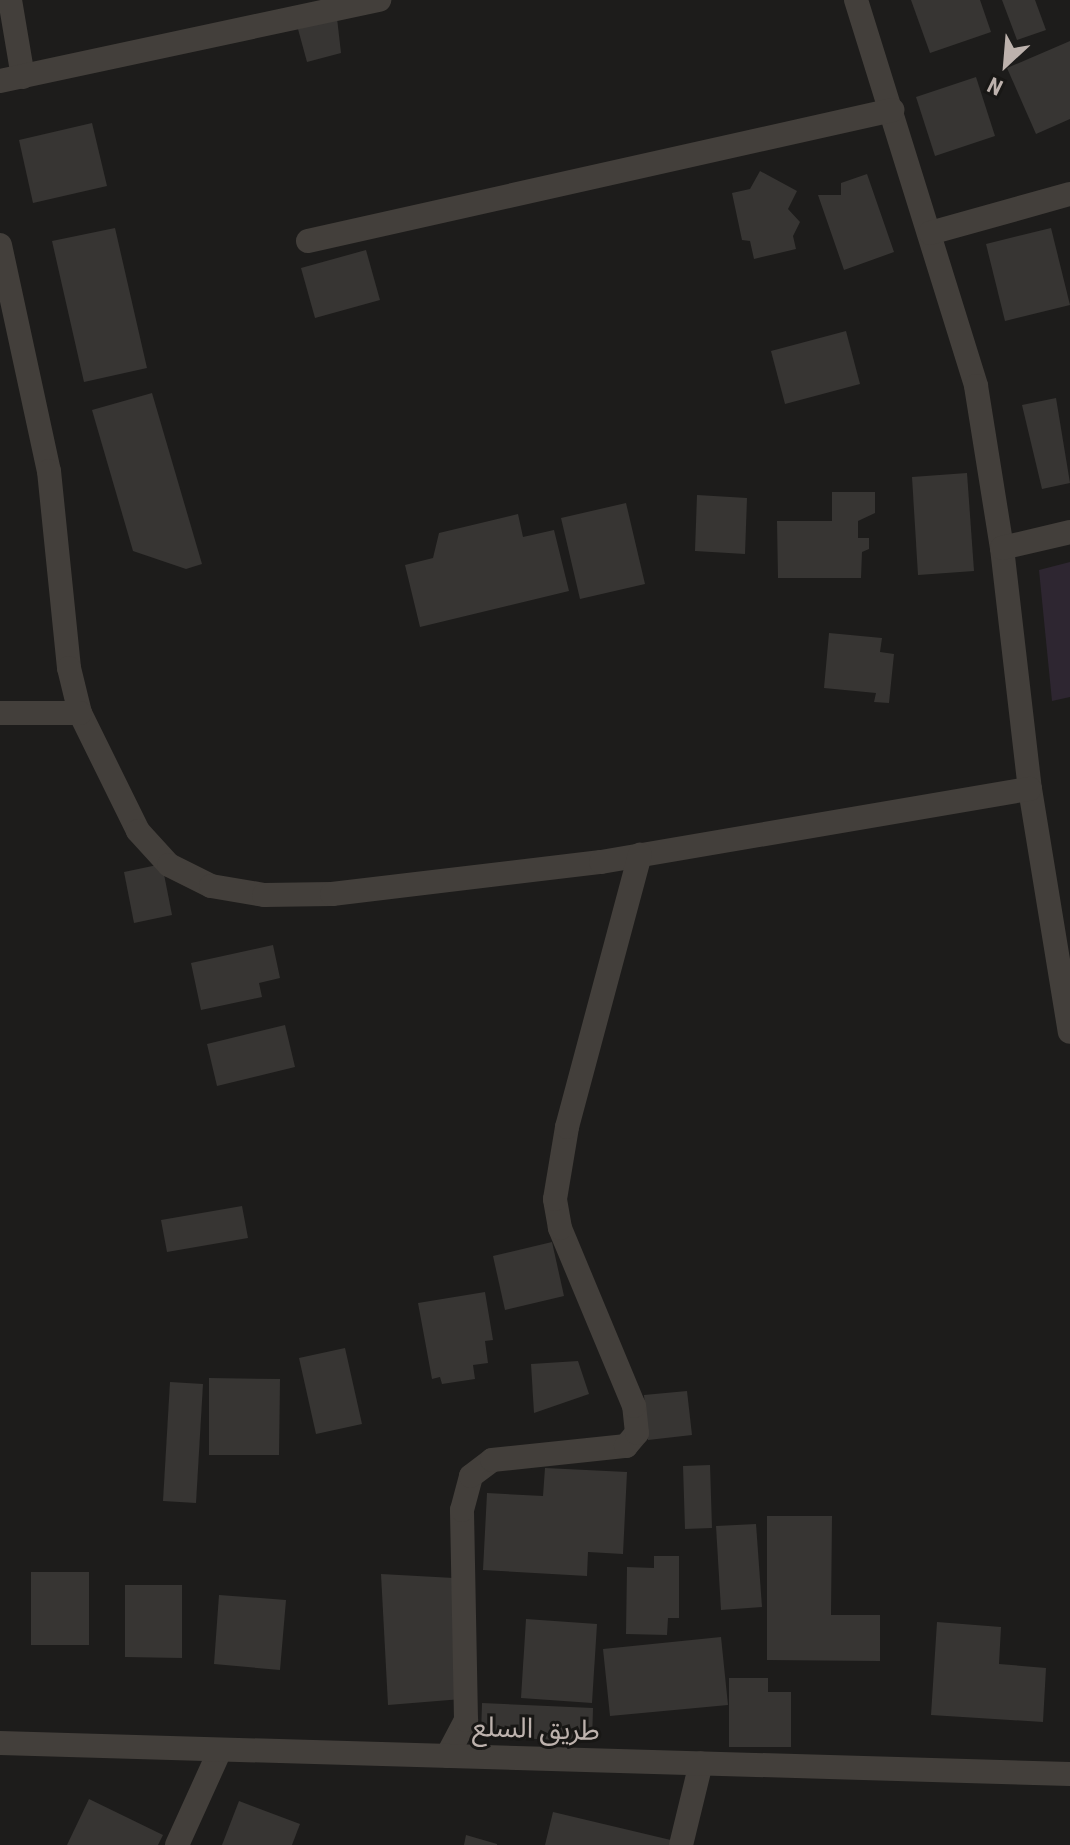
<!DOCTYPE html>
<meta charset="utf-8">
<style>
body{margin:0}
#map{position:relative;width:1070px;height:1845px;overflow:hidden;background:#1d1c1b;font-family:"Roboto Condensed","Noto Sans Arabic",sans-serif}
div>[style]{position:absolute}
[style*='--x']{left:calc(var(--x)*1px);top:calc(var(--y)*1px);width:calc(var(--w)*1px);rotate:calc(var(--a)*1deg)}
.green>*{inset:0;background:#2e2631}
.building>*{inset:0;background:#373533}
.minor>*{height:24px;margin:-12px;padding:0 12px;transform-origin:12px;border-radius:12px;background:#433f3b}
.tertiary>*{height:24px;margin:-12px;padding:0 12px;transform-origin:12px;border-radius:12px;background:#433f3b}
span{translate:-50% -50%;white-space:nowrap;text-align:center;line-height:1.15;-webkit-text-stroke:6px #181715;paint-order:stroke}
.street-label{font-size:28px;color:#bdb2ad}
.north{position:absolute;left:966px;top:24px;width:80px;height:80px;-webkit-text-stroke:6px #181715;paint-order:stroke;rotate:206deg;font-size:22px;font-weight:700;line-height:32px;text-align:center;color:#bdb2ad}
.north::after{content:'';display:block;margin:auto;width:28px;height:36px;background:#bdb2ad;clip-path:polygon(50% 0,100% 100%,50% 72%,0 100%)}
</style>
<div id="map">
<div class="green">
<div style="clip-path:polygon(1070px 562px,1070px 697px,1052px 701px,1039px 570px)"></div>
</div>
<div class="building">
<div style="clip-path:polygon(911px 0,980px 0,991px 32px,930px 53px)"></div>
<div style="clip-path:polygon(1002px 0,1035px 0,1046px 30px,1017px 40px)"></div>
<div style="clip-path:polygon(337px 18px,341px 53px,307px 62px,298px 29px)"></div>
<div style="clip-path:polygon(1070px 41px,1070px 119px,1036px 134px,1007px 68px)"></div>
<div style="clip-path:polygon(976px 77px,995px 136px,935px 156px,916px 97px)"></div>
<div style="clip-path:polygon(92px 123px,107px 186px,33px 203px,19px 140px)"></div>
<div style="clip-path:polygon(760px 171px,797px 191px,788px 209px,800px 222px,793px 236px,796px 249px,754px 259px,750px 241px,742px 240px,732px 193px,750px 189px)"></div>
<div style="clip-path:polygon(867px 174px,894px 252px,844px 270px,818px 195px,841px 195px,841px 183px)"></div>
<div style="clip-path:polygon(115px 228px,147px 368px,84px 382px,52px 241px)"></div>
<div style="clip-path:polygon(1051px 228px,1070px 305px,1005px 321px,986px 244px)"></div>
<div style="clip-path:polygon(366px 250px,380px 300px,315px 318px,301px 268px)"></div>
<div style="clip-path:polygon(846px 331px,860px 384px,785px 404px,771px 351px)"></div>
<div style="clip-path:polygon(152px 393px,202px 564px,186px 569px,133px 551px,92px 410px)"></div>
<div style="clip-path:polygon(1056px 398px,1070px 483px,1042px 489px,1022px 405px)"></div>
<div style="clip-path:polygon(967px 473px,974px 571px,918px 575px,912px 477px)"></div>
<div style="clip-path:polygon(832px 492px,875px 492px,875px 513px,858px 521px,858px 538px,869px 538px,869px 549px,862px 552px,861px 578px,778px 578px,777px 521px,832px 521px)"></div>
<div style="clip-path:polygon(697px 495px,747px 498px,745px 554px,695px 551px)"></div>
<div style="clip-path:polygon(626px 503px,645px 584px,580px 599px,561px 518px)"></div>
<div style="clip-path:polygon(518px 514px,523px 537px,554px 530px,569px 591px,420px 627px,405px 565px,433px 558px,439px 533px)"></div>
<div style="clip-path:polygon(829px 633px,882px 638px,880px 652px,894px 654px,889px 703px,874px 702px,876px 693px,824px 688px)"></div>
<div style="clip-path:polygon(162px 864px,172px 915px,134px 923px,124px 872px)"></div>
<div style="clip-path:polygon(273px 945px,280px 978px,259px 983px,262px 997px,201px 1010px,191px 963px)"></div>
<div style="clip-path:polygon(285px 1025px,295px 1067px,217px 1086px,207px 1044px)"></div>
<div style="clip-path:polygon(242px 1206px,248px 1238px,167px 1252px,161px 1220px)"></div>
<div style="clip-path:polygon(552px 1242px,564px 1296px,505px 1310px,493px 1256px)"></div>
<div style="clip-path:polygon(485px 1292px,493px 1340px,485px 1341px,488px 1363px,473px 1365px,475px 1379px,442px 1384px,440px 1377px,432px 1379px,418px 1303px)"></div>
<div style="clip-path:polygon(345px 1348px,362px 1424px,316px 1434px,299px 1358px)"></div>
<div style="clip-path:polygon(578px 1361px,589px 1394px,534px 1413px,531px 1364px)"></div>
<div style="clip-path:polygon(209px 1378px,280px 1379px,279px 1455px,209px 1455px)"></div>
<div style="clip-path:polygon(170px 1382px,203px 1384px,196px 1503px,163px 1501px)"></div>
<div style="clip-path:polygon(687px 1391px,692px 1435px,648px 1440px,644px 1395px)"></div>
<div style="clip-path:polygon(710px 1465px,712px 1528px,685px 1529px,683px 1466px)"></div>
<div style="clip-path:polygon(545px 1468px,627px 1472px,623px 1554px,588px 1552px,587px 1576px,483px 1570px,487px 1493px,543px 1496px)"></div>
<div style="clip-path:polygon(767px 1516px,832px 1516px,831px 1615px,880px 1615px,880px 1661px,767px 1660px)"></div>
<div style="clip-path:polygon(756px 1524px,762px 1607px,721px 1610px,716px 1526px)"></div>
<div style="clip-path:polygon(654px 1556px,679px 1556px,679px 1618px,668px 1618px,667px 1635px,626px 1634px,627px 1567px,654px 1568px)"></div>
<div style="clip-path:polygon(31px 1572px,89px 1572px,89px 1645px,31px 1645px)"></div>
<div style="clip-path:polygon(381px 1574px,454px 1578px,462px 1699px,388px 1705px)"></div>
<div style="clip-path:polygon(125px 1585px,182px 1585px,182px 1658px,125px 1657px)"></div>
<div style="clip-path:polygon(219px 1595px,286px 1600px,280px 1670px,214px 1664px)"></div>
<div style="clip-path:polygon(526px 1619px,597px 1624px,592px 1703px,521px 1698px)"></div>
<div style="clip-path:polygon(937px 1622px,1001px 1627px,999px 1664px,1046px 1668px,1043px 1722px,931px 1715px)"></div>
<div style="clip-path:polygon(721px 1637px,728px 1705px,610px 1716px,603px 1649px)"></div>
<div style="clip-path:polygon(729px 1678px,768px 1678px,768px 1692px,791px 1692px,791px 1747px,729px 1747px)"></div>
<div style="clip-path:polygon(482px 1703px,593px 1708px,592px 1741px,481px 1737px)"></div>
<div style="clip-path:polygon(89px 1799px,163px 1835px,158px 1845px,67px 1845px)"></div>
<div style="clip-path:polygon(239px 1801px,300px 1824px,292px 1845px,222px 1845px)"></div>
<div style="clip-path:polygon(553px 1812px,675px 1841px,674px 1845px,545px 1845px)"></div>
<div style="clip-path:polygon(466px 1835px,497px 1844px,497px 1845px,464px 1845px)"></div>
</div>
<div class="minor">
<div style="--x:10;--y:0;--w:78;--a:80.4"></div>
<div style="--x:856;--y:0;--w:404;--a:72.7"></div>
<div style="--x:976;--y:386;--w:164;--a:80.9"></div>
<div style="--x:1002;--y:548;--w:243;--a:83.4"></div>
<div style="--x:1030;--y:789;--w:246;--a:80.7"></div>
<div style="--x:0;--y:81;--w:388;--a:-12.1"></div>
<div style="--x:930;--y:233;--w:145;--a:-15.6"></div>
<div style="--x:308;--y:241;--w:599;--a:-12.64"></div>
<div style="--x:0;--y:245;--w:231;--a:77.8"></div>
<div style="--x:49;--y:471;--w:198;--a:84.2"></div>
<div style="--x:69;--y:668;--w:46;--a:76.3"></div>
<div style="--x:80;--y:713;--w:131;--a:63.8"></div>
<div style="--x:138;--y:831;--w:46;--a:47.6"></div>
<div style="--x:169;--y:865;--w:47;--a:26.6"></div>
<div style="--x:211;--y:886;--w:54;--a:9.6"></div>
<div style="--x:264;--y:895;--w:68;--a:-0.8"></div>
<div style="--x:332;--y:894;--w:271;--a:-6.8"></div>
<div style="--x:601;--y:862;--w:435;--a:-9.7"></div>
<div style="--x:1002;--y:548;--w:70;--a:-13.2"></div>
<div style="--x:0;--y:713;--w:80;--a:0"></div>
<div style="--x:447;--y:1756;--w:41;--a:-62.2"></div>
<div style="--x:466;--y:1720;--w:210;--a:-91.1"></div>
<div style="--x:462;--y:1510;--w:35;--a:-75"></div>
<div style="--x:471;--y:1476;--w:26;--a:-37"></div>
<div style="--x:492;--y:1460;--w:135;--a:-6"></div>
<div style="--x:626;--y:1446;--w:17;--a:-50"></div>
<div style="--x:637;--y:1433;--w:27;--a:-96"></div>
<div style="--x:634;--y:1406;--w:193;--a:-112.6"></div>
<div style="--x:560;--y:1228;--w:29;--a:-100"></div>
<div style="--x:555;--y:1199;--w:73;--a:-80.5"></div>
<div style="--x:567;--y:1127;--w:282;--a:-75"></div>
<div style="--x:177;--y:1845;--w:104;--a:-65.6"></div>
<div style="--x:681;--y:1845;--w:84;--a:-76.3"></div>
</div>
<div class="tertiary">
<div style="--x:0;--y:1743;--w:1070;--a:1.66"></div>
</div>
<div class="street-label">
<span style="left:536px;top:1729px;rotate:2deg">طريق السلع</span>
</div>
<div class="north">N</div>
</div>
